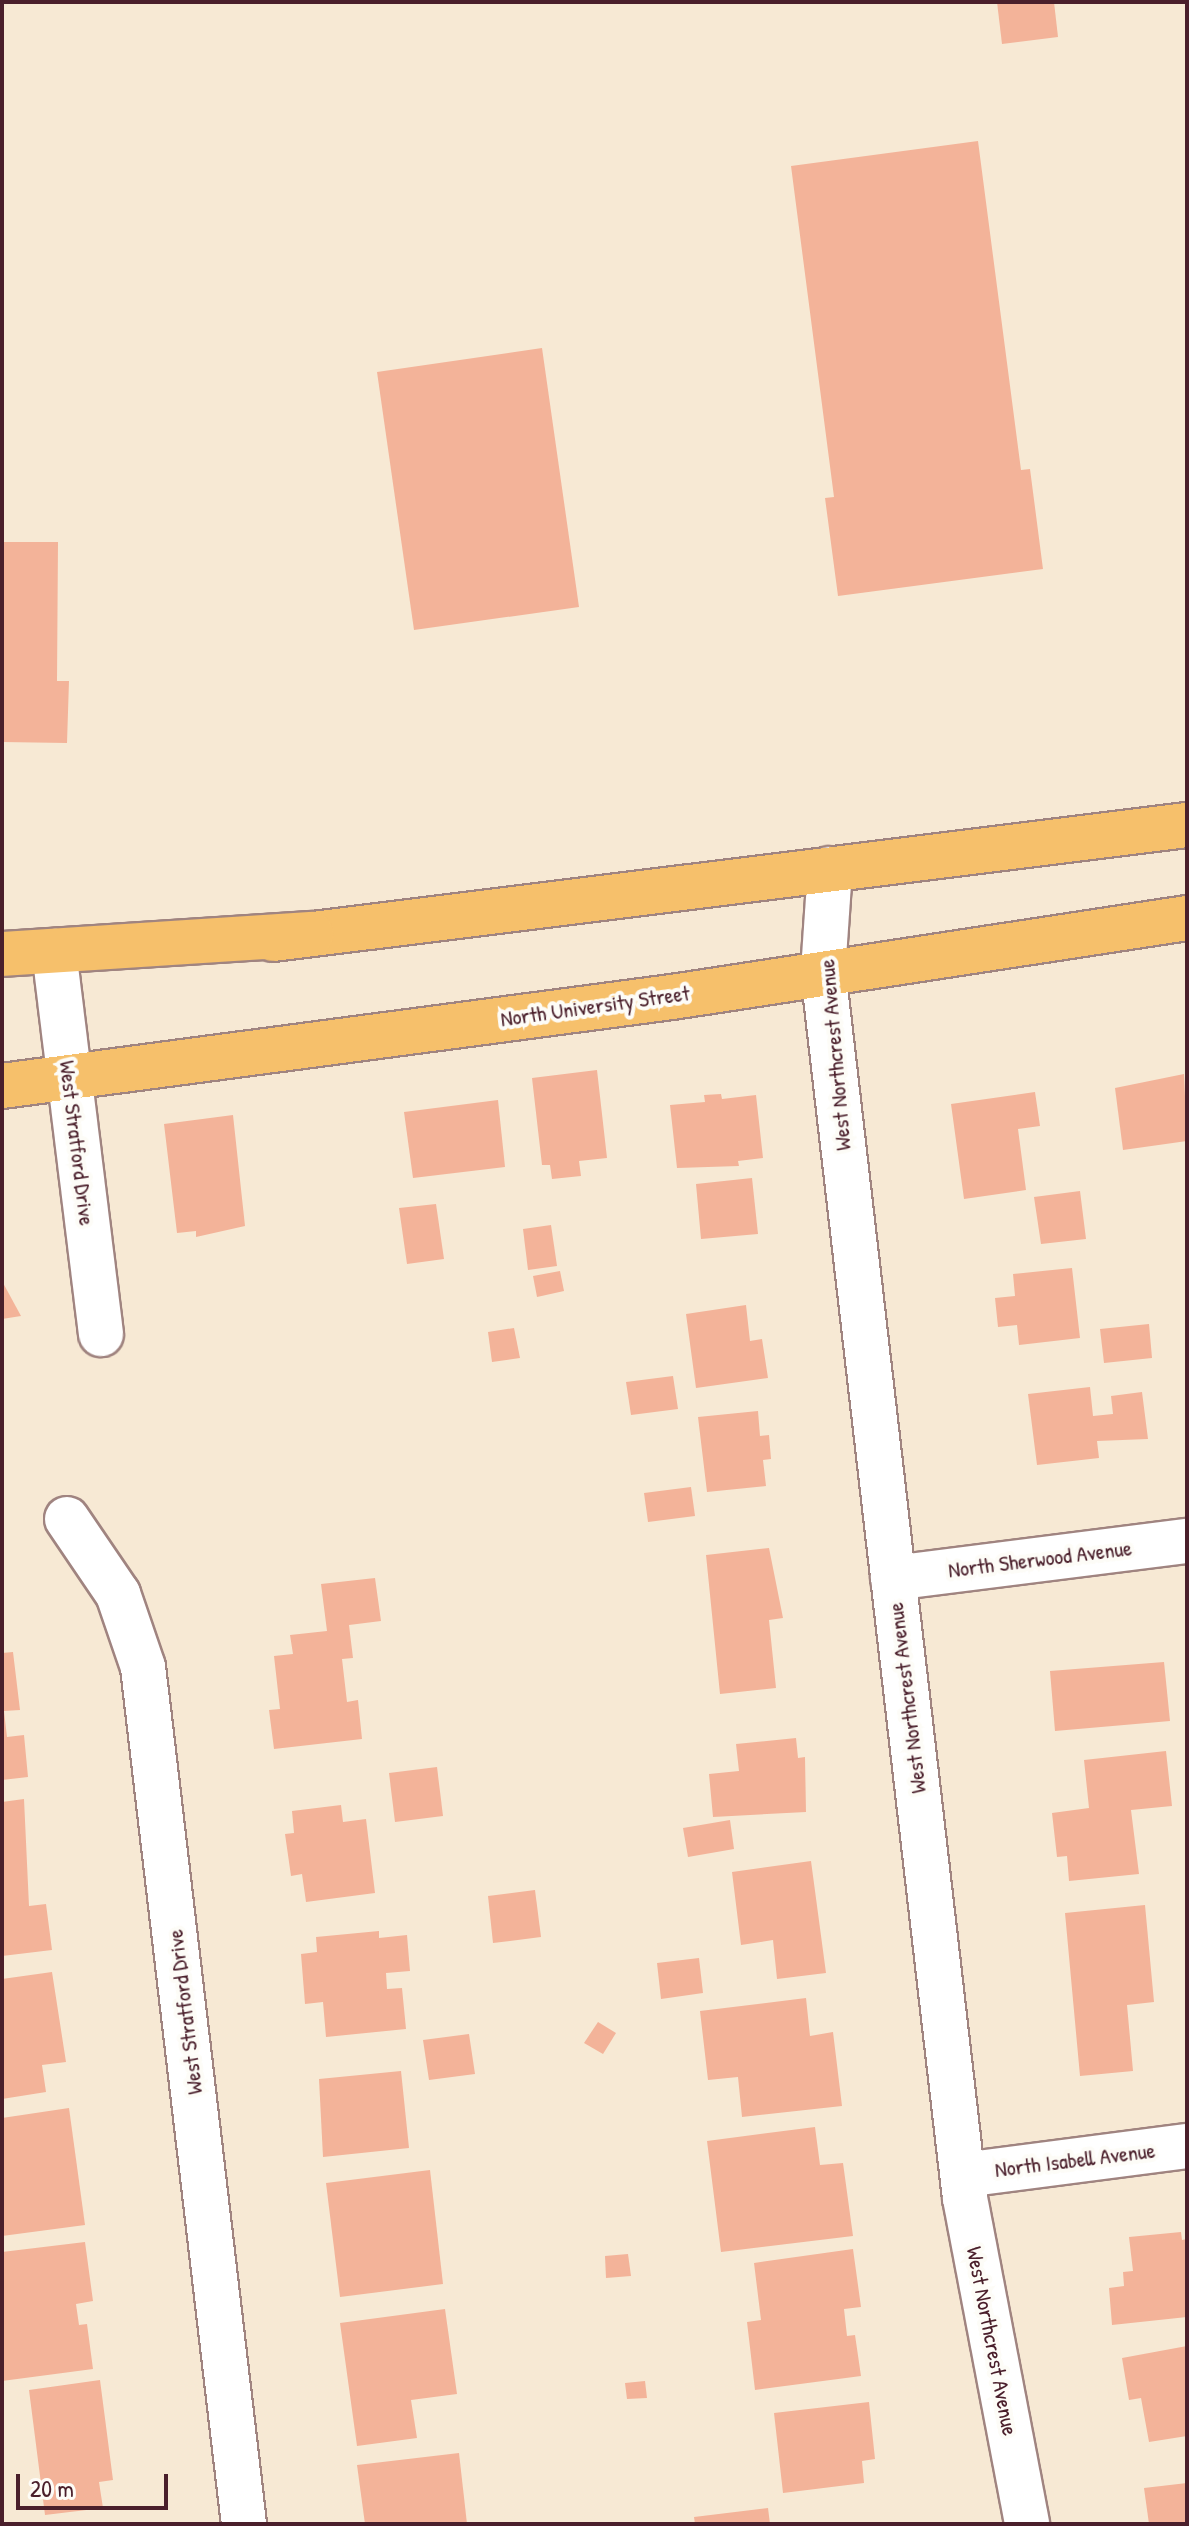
<!DOCTYPE html>
<style>
body{margin:0}
#map{position:relative;width:1189px;height:2526px;overflow:hidden;background:#f7e9d4;font-family:"Patrick Hand",sans-serif}
div>[style]{position:absolute}
[style*='--x']{left:calc(var(--x)*1px);top:calc(var(--y)*1px);width:calc(var(--w)*1px);rotate:calc(var(--a)*1deg)}
.building>*{inset:0;background:#f3b399}
.roads{filter:drop-shadow(2px 0 #a08480) drop-shadow(-2px 0 #a08480) drop-shadow(0 2px #a08480) drop-shadow(0 -2px #a08480)}
.minor>*{height:44px;margin:-22px;padding:0 22px;transform-origin:22px;border-radius:22px;background:#fff}
.major>*{height:44px;margin:-22px;padding:0 22px;transform-origin:22px;border-radius:22px;background:#f6c06b}
.highway>*{height:44px;margin:-22px;padding:0 22px;transform-origin:22px;border-radius:22px;background:#f6c06b}
span{translate:-50% -50%;white-space:nowrap;text-align:center;line-height:1.15;-webkit-text-stroke:8px #fdfcf7;paint-order:stroke}
.street-label{font-size:22px;color:#4a1f2b}
.frame{position:absolute;inset:0;border:4px solid #4a1f2b;pointer-events:none}
.scale{position:absolute;left:16px;top:2474px;width:152px;height:36px;box-sizing:border-box;border:4px solid #4a1f2b;border-top:0;padding-left:10px;font-size:24px;line-height:28px;white-space:nowrap;color:#4a1f2b;-webkit-text-stroke:6px #fdfcf7;paint-order:stroke}
</style>
<div id="map">
<div class="building">
<div style="clip-path:polygon(997px 2px,1054px 2px,1058px 37px,1002px 44px)"></div>
<div style="clip-path:polygon(978px 141px,1021px 470px,1030px 469px,1043px 569px,838px 596px,825px 498px,834px 497px,791px 166px)"></div>
<div style="clip-path:polygon(542px 348px,579px 607px,414px 630px,377px 372px)"></div>
<div style="clip-path:polygon(2px 542px,58px 542px,57px 681px,69px 681px,67px 743px,2px 742px)"></div>
<div style="clip-path:polygon(597px 1070px,607px 1158px,579px 1161px,581px 1176px,552px 1179px,550px 1165px,542px 1165px,532px 1078px)"></div>
<div style="clip-path:polygon(1184px 1074px,1187px 1141px,1123px 1150px,1115px 1088px)"></div>
<div style="clip-path:polygon(1035px 1092px,1040px 1126px,1018px 1129px,1026px 1190px,964px 1199px,951px 1104px)"></div>
<div style="clip-path:polygon(721px 1094px,722px 1099px,756px 1095px,763px 1158px,738px 1161px,739px 1166px,677px 1168px,670px 1105px,705px 1102px,704px 1095px)"></div>
<div style="clip-path:polygon(498px 1100px,505px 1167px,413px 1178px,404px 1112px)"></div>
<div style="clip-path:polygon(233px 1115px,245px 1226px,196px 1237px,196px 1231px,177px 1233px,164px 1124px)"></div>
<div style="clip-path:polygon(752px 1178px,758px 1234px,701px 1239px,696px 1184px)"></div>
<div style="clip-path:polygon(1080px 1191px,1086px 1239px,1041px 1244px,1034px 1197px)"></div>
<div style="clip-path:polygon(436px 1204px,444px 1259px,407px 1264px,399px 1208px)"></div>
<div style="clip-path:polygon(551px 1225px,557px 1266px,528px 1270px,523px 1229px)"></div>
<div style="clip-path:polygon(1072px 1268px,1080px 1338px,1019px 1345px,1017px 1325px,998px 1327px,995px 1298px,1015px 1296px,1013px 1274px)"></div>
<div style="clip-path:polygon(560px 1271px,564px 1291px,537px 1297px,533px 1276px)"></div>
<div style="clip-path:polygon(2px 1281px,21px 1316px,2px 1319px)"></div>
<div style="clip-path:polygon(746px 1305px,750px 1341px,762px 1339px,768px 1378px,696px 1388px,686px 1314px)"></div>
<div style="clip-path:polygon(1149px 1324px,1152px 1358px,1104px 1363px,1100px 1329px)"></div>
<div style="clip-path:polygon(514px 1328px,520px 1358px,492px 1362px,488px 1332px)"></div>
<div style="clip-path:polygon(673px 1376px,678px 1409px,631px 1415px,626px 1382px)"></div>
<div style="clip-path:polygon(1090px 1387px,1093px 1416px,1113px 1414px,1111px 1396px,1142px 1392px,1148px 1439px,1097px 1441px,1099px 1458px,1037px 1465px,1028px 1394px)"></div>
<div style="clip-path:polygon(758px 1411px,760px 1436px,769px 1435px,771px 1459px,763px 1460px,766px 1486px,707px 1492px,698px 1417px)"></div>
<div style="clip-path:polygon(691px 1487px,695px 1516px,648px 1522px,644px 1493px)"></div>
<div style="clip-path:polygon(769px 1548px,783px 1618px,769px 1620px,776px 1688px,720px 1694px,706px 1555px)"></div>
<div style="clip-path:polygon(375px 1578px,381px 1621px,349px 1625px,353px 1658px,342px 1659px,347px 1702px,358px 1700px,362px 1739px,274px 1749px,269px 1710px,280px 1709px,274px 1656px,293px 1654px,290px 1635px,327px 1631px,321px 1584px)"></div>
<div style="clip-path:polygon(13px 1652px,20px 1710px,4px 1711px,7px 1737px,24px 1735px,28px 1777px,2px 1780px,2px 1653px)"></div>
<div style="clip-path:polygon(1164px 1662px,1170px 1721px,1055px 1731px,1050px 1671px)"></div>
<div style="clip-path:polygon(796px 1738px,798px 1758px,805px 1757px,806px 1812px,713px 1817px,709px 1774px,739px 1771px,736px 1744px)"></div>
<div style="clip-path:polygon(1166px 1751px,1172px 1806px,1131px 1810px,1139px 1874px,1069px 1881px,1067px 1856px,1057px 1857px,1052px 1813px,1089px 1808px,1084px 1760px)"></div>
<div style="clip-path:polygon(437px 1767px,443px 1816px,395px 1822px,389px 1773px)"></div>
<div style="clip-path:polygon(24px 1799px,29px 1906px,46px 1904px,52px 1950px,2px 1956px,2px 1802px)"></div>
<div style="clip-path:polygon(341px 1805px,343px 1822px,366px 1819px,375px 1893px,306px 1902px,302px 1874px,291px 1876px,285px 1834px,294px 1833px,292px 1811px)"></div>
<div style="clip-path:polygon(730px 1820px,734px 1849px,688px 1857px,683px 1828px)"></div>
<div style="clip-path:polygon(811px 1861px,826px 1973px,777px 1979px,773px 1940px,741px 1945px,732px 1872px)"></div>
<div style="clip-path:polygon(535px 1890px,541px 1937px,493px 1943px,488px 1896px)"></div>
<div style="clip-path:polygon(1145px 1905px,1154px 2002px,1127px 2005px,1133px 2071px,1080px 2076px,1065px 1913px)"></div>
<div style="clip-path:polygon(379px 1931px,379px 1938px,407px 1935px,410px 1971px,386px 1973px,387px 1989px,402px 1988px,406px 2029px,326px 2037px,323px 2002px,305px 2004px,301px 1954px,317px 1952px,316px 1937px)"></div>
<div style="clip-path:polygon(699px 1958px,703px 1993px,661px 1999px,657px 1963px)"></div>
<div style="clip-path:polygon(52px 1972px,66px 2062px,42px 2065px,46px 2092px,2px 2099px,2px 1979px)"></div>
<div style="clip-path:polygon(806px 1998px,810px 2036px,833px 2032px,842px 2106px,742px 2117px,738px 2077px,708px 2080px,700px 2011px)"></div>
<div style="clip-path:polygon(598px 2022px,616px 2033px,603px 2054px,584px 2043px)"></div>
<div style="clip-path:polygon(469px 2034px,475px 2074px,429px 2080px,423px 2040px)"></div>
<div style="clip-path:polygon(401px 2071px,409px 2148px,323px 2157px,319px 2079px)"></div>
<div style="clip-path:polygon(69px 2108px,85px 2225px,2px 2236px,2px 2118px)"></div>
<div style="clip-path:polygon(815px 2127px,820px 2165px,843px 2163px,853px 2236px,721px 2252px,707px 2141px)"></div>
<div style="clip-path:polygon(430px 2170px,443px 2284px,340px 2297px,326px 2183px)"></div>
<div style="clip-path:polygon(1181px 2232px,1182px 2240px,1187px 2239px,1187px 2317px,1112px 2325px,1109px 2288px,1124px 2286px,1123px 2272px,1133px 2271px,1129px 2237px)"></div>
<div style="clip-path:polygon(85px 2242px,93px 2301px,76px 2304px,79px 2325px,87px 2324px,93px 2369px,2px 2381px,2px 2252px)"></div>
<div style="clip-path:polygon(853px 2249px,861px 2307px,844px 2309px,847px 2336px,855px 2335px,861px 2376px,755px 2390px,747px 2322px,761px 2320px,754px 2263px)"></div>
<div style="clip-path:polygon(628px 2254px,631px 2276px,606px 2278px,605px 2256px)"></div>
<div style="clip-path:polygon(445px 2309px,457px 2394px,411px 2400px,417px 2438px,357px 2446px,340px 2323px)"></div>
<div style="clip-path:polygon(1187px 2346px,1187px 2436px,1149px 2442px,1141px 2398px,1129px 2400px,1122px 2358px)"></div>
<div style="clip-path:polygon(100px 2380px,113px 2480px,99px 2482px,103px 2508px,45px 2515px,29px 2390px)"></div>
<div style="clip-path:polygon(645px 2381px,647px 2398px,627px 2399px,625px 2383px)"></div>
<div style="clip-path:polygon(869px 2402px,875px 2459px,862px 2461px,864px 2483px,783px 2493px,774px 2413px)"></div>
<div style="clip-path:polygon(459px 2453px,467px 2524px,365px 2524px,357px 2465px)"></div>
<div style="clip-path:polygon(1187px 2483px,1187px 2524px,1149px 2524px,1144px 2488px)"></div>
<div style="clip-path:polygon(768px 2508px,770px 2524px,695px 2524px,694px 2517px)"></div>
</div>
<div class="roads">
<div class="minor">
<div style="--x:830;--y:869;--w:102;--a:93.9"></div>
<div style="--x:823;--y:971;--w:1235;--a:83.4"></div>
<div style="--x:965;--y:2198;--w:332;--a:79.2"></div>
<div style="--x:54;--y:951;--w:386;--a:83"></div>
<div style="--x:67;--y:1519;--w:91;--a:55.8"></div>
<div style="--x:118;--y:1594;--w:77;--a:71.1"></div>
<div style="--x:143;--y:1667;--w:863;--a:83.28"></div>
<div style="--x:893;--y:1578;--w:296;--a:-7.2"></div>
<div style="--x:963;--y:2175;--w:226;--a:-7.4"></div>
</div>
<div class="major">
<div style="--x:273;--y:939;--w:921;--a:-7.11"></div>
<div style="--x:2;--y:1086;--w:676;--a:-7.57"></div>
<div style="--x:672;--y:997;--w:521;--a:-8.72"></div>
</div>
<div class="highway">
<div style="--x:2;--y:954;--w:310;--a:-3.7"></div>
</div>
</div>
<div class="street-label">
<span style="left:595px;top:1006px;rotate:-8deg">North University Street</span>
<span style="left:835px;top:1055px;rotate:-95deg">West Northcrest Avenue</span>
<span style="left:77px;top:1143px;rotate:83deg">West Stratford Drive</span>
<span style="left:1040px;top:1559px;rotate:-7deg">North Sherwood Avenue</span>
<span style="left:907px;top:1698px;rotate:-97deg">West Northcrest Avenue</span>
<span style="left:185px;top:2012px;rotate:-97deg">West Stratford Drive</span>
<span style="left:1075px;top:2160px;rotate:-7deg">North Isabell Avenue</span>
<span style="left:992px;top:2341px;rotate:79deg">West Northcrest Avenue</span>
</div>
<div class="frame"></div>
<div class="scale">20 m</div>
</div>
